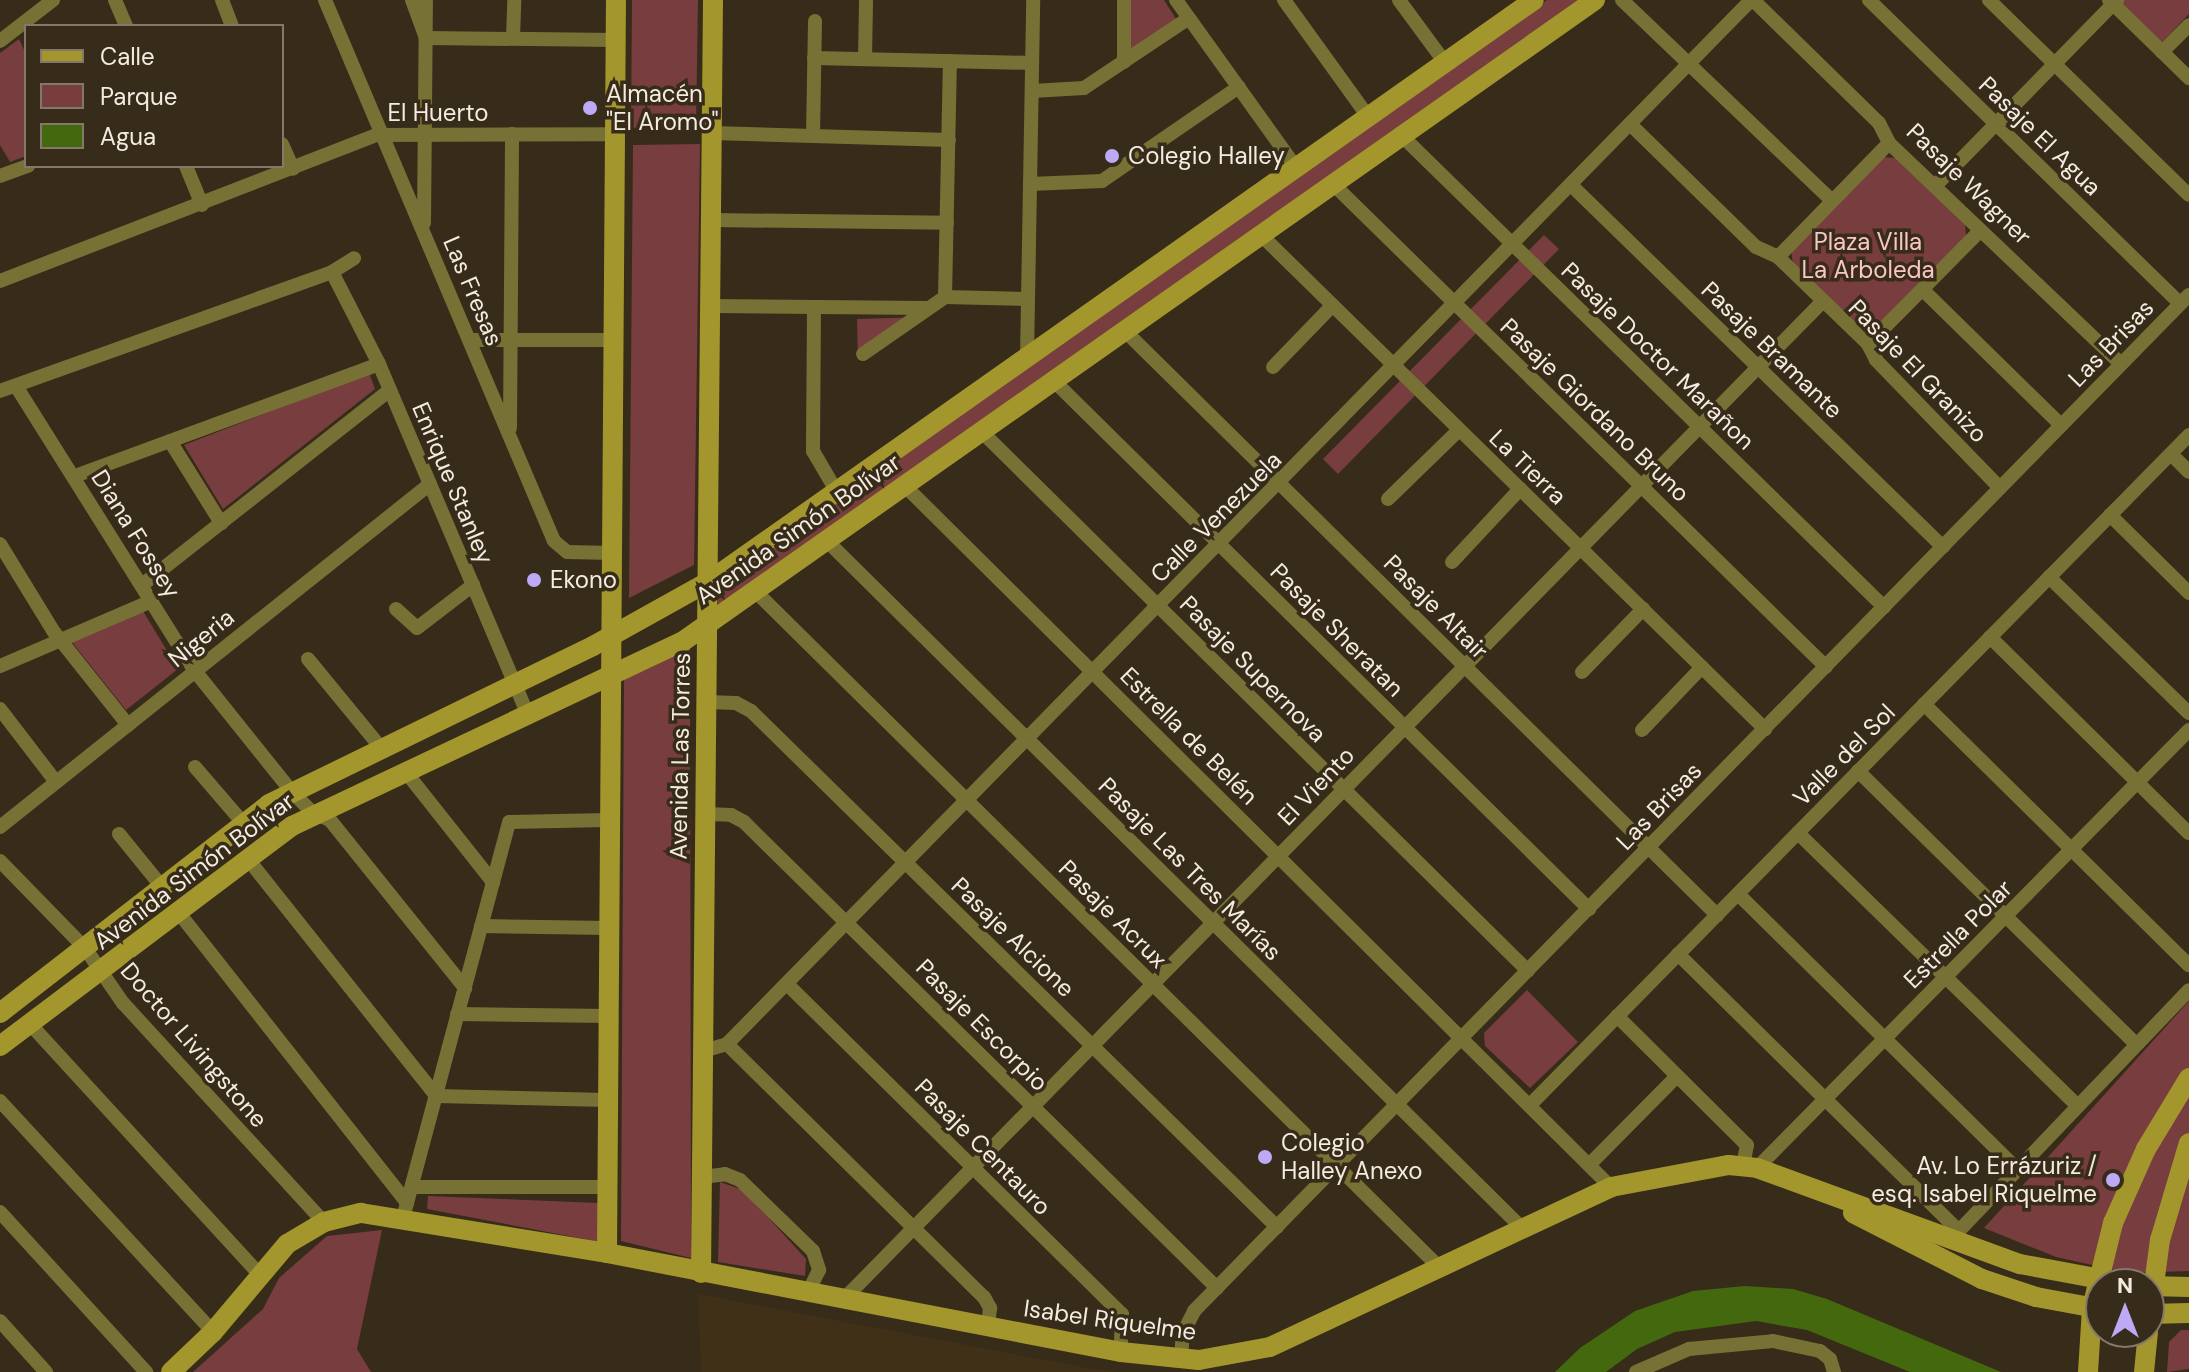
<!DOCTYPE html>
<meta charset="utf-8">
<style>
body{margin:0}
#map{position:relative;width:2189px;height:1372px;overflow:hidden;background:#372b1a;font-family:"DM Sans",sans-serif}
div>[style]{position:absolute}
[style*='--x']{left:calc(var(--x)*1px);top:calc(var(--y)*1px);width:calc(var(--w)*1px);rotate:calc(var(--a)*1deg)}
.built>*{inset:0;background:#403018}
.green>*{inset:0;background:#783d3e}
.water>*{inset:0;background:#44680d}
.street>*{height:14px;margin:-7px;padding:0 7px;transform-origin:7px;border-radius:7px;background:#787135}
.secondary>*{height:20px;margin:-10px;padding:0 10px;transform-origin:10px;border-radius:10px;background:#a3962c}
.dots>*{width:22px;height:22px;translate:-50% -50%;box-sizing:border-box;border:4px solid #372b1a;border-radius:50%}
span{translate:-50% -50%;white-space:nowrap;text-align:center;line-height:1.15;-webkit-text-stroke:7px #372b1a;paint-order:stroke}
.poi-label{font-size:24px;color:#f4ece1}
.left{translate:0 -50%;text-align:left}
.right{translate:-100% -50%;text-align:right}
.street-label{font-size:24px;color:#f4ece1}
.park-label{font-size:24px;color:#fac6c5}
.legend{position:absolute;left:24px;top:24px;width:260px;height:144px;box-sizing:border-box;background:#372b1a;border:2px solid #83786a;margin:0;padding:10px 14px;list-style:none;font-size:24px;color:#f4ece1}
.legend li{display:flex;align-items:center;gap:16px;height:40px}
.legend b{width:40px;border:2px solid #83786a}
.north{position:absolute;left:2085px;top:1268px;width:80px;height:80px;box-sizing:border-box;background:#372b1a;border:2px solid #83786a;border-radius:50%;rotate:0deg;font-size:22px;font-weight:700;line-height:32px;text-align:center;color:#f4ece1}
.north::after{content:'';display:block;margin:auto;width:28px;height:36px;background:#bea9f5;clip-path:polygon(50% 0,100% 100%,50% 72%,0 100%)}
</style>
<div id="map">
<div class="built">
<div style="clip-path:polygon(698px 1294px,1087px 1368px,1118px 1372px,701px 1372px)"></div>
</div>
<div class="green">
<div style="clip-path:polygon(632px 0,698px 0,696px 127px,631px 128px)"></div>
<div style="clip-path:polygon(1129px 0,1164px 0,1178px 22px,1130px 53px)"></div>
<div style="clip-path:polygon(1547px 0,1578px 0,718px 605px,717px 583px)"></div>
<div style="clip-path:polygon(2123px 0,2189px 0,2189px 14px,2159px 45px,2120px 3px)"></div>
<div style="clip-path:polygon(19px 39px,26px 54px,26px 156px,10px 162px,0 145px,0 53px)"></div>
<div style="clip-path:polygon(700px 144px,694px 565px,629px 598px,633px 145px)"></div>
<div style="clip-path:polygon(1883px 157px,1895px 158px,1965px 224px,1966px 236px,1874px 333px,1861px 332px,1793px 264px,1791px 251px)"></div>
<div style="clip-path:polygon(1544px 235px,1559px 249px,1338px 474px,1323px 459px)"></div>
<div style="clip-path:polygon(924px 317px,858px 360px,857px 319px)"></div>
<div style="clip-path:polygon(369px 373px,375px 389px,223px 509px,184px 445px)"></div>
<div style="clip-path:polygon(143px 611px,178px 669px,126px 710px,71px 641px)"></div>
<div style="clip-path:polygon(690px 644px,691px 1258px,621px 1241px,624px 678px)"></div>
<div style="clip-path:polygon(1527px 990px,1578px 1042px,1530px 1088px,1485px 1046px,1484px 1033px)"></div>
<div style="clip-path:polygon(2189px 1001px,2189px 1271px,2129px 1273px,2056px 1257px,1984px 1228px)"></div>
<div style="clip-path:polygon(720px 1182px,743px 1190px,806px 1259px,805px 1276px,718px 1262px)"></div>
<div style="clip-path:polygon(428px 1196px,599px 1203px,600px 1242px,427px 1209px)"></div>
<div style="clip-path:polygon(382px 1230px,357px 1349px,371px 1372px,193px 1372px,263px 1309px,279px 1278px,327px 1236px)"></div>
<div style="clip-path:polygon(2181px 1330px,2189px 1330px,2189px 1369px,2167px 1372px,2169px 1342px)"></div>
</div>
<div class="water">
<div style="clip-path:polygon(1745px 1286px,1793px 1289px,1827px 1299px,2001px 1372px,1910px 1372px,1807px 1330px,1756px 1321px,1675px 1332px,1637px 1349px,1606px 1372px,1555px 1372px,1580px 1348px,1635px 1311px,1693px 1291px)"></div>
</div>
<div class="street">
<div style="--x:115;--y:0;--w:28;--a:67"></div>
<div style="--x:222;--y:0;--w:28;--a:69"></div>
<div style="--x:325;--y:0;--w:587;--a:67.06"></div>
<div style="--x:554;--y:541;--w:17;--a:40"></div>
<div style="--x:567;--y:552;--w:46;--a:1.2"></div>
<div style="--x:412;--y:0;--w:40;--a:69.8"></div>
<div style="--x:426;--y:38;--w:190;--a:0.6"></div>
<div style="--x:1124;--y:0;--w:62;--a:90"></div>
<div style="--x:1176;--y:0;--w:208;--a:54.4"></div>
<div style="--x:1284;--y:0;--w:145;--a:54.2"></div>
<div style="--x:1399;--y:0;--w:79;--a:53.7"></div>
<div style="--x:1622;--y:0;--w:288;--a:43.7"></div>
<div style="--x:1753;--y:0;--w:176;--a:44.3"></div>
<div style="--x:1879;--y:123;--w:22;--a:63"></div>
<div style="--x:1889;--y:143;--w:320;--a:43.6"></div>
<div style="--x:1869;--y:0;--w:434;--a:44.3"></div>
<div style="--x:1989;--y:0;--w:279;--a:44.3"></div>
<div style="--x:2109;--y:0;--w:112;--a:44.3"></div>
<div style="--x:513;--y:38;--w:38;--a:-88"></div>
<div style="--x:0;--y:41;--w:67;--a:-37.7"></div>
<div style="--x:2162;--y:52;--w:38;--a:-45"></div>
<div style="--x:814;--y:58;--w:218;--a:1.3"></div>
<div style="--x:865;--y:59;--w:59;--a:-89"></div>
<div style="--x:1032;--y:91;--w:52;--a:-3.3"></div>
<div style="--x:1084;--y:88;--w:126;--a:-33.7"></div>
<div style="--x:1630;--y:124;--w:176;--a:44.3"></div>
<div style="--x:1756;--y:247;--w:24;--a:24"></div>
<div style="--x:1778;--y:257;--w:125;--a:44"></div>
<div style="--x:1868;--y:344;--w:18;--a:63"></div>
<div style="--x:1876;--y:360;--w:178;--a:45.9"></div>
<div style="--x:712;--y:133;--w:237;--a:1.7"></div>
<div style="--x:813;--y:136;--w:115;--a:-89"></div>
<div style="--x:1402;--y:136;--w:674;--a:44.34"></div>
<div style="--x:282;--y:144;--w:27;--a:66"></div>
<div style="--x:186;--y:166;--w:42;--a:67.7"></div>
<div style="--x:0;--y:176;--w:30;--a:-20"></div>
<div style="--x:1030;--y:184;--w:72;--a:-2.4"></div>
<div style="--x:1102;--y:181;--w:166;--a:-34.5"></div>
<div style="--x:1333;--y:184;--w:690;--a:44.41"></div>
<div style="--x:1571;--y:185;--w:519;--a:44.22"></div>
<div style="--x:1936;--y:185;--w:259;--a:-45.6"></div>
<div style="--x:712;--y:220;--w:235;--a:0.7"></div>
<div style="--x:424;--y:223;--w:223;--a:-89.5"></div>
<div style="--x:1261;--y:235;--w:706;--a:44.43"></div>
<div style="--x:1778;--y:257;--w:159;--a:-45.8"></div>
<div style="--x:332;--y:272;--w:103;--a:62.9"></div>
<div style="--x:379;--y:364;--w:381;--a:67"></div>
<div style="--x:332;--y:272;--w:26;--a:-32"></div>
<div style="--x:0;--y:281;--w:403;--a:-21.2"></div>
<div style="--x:376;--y:135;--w:239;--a:-0.2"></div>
<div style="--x:1924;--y:291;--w:192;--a:44.4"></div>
<div style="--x:945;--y:297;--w:236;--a:-88.8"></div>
<div style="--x:711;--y:306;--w:217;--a:0.5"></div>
<div style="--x:814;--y:307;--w:144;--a:90.4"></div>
<div style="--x:813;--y:451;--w:48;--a:59.7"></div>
<div style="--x:1125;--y:331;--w:832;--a:44.61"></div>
<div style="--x:470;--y:340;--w:144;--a:0"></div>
<div style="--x:1868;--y:344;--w:159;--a:-45.3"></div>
<div style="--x:863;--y:354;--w:100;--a:-34.8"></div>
<div style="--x:945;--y:297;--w:83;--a:1.4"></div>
<div style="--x:1027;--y:357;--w:357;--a:-89"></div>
<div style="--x:1273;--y:367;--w:85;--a:-46"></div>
<div style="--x:1054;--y:381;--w:752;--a:44.62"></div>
<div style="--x:16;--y:386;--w:337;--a:57.9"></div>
<div style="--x:195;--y:671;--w:154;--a:51.3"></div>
<div style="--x:291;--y:791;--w:31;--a:45"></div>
<div style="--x:313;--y:813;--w:18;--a:22"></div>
<div style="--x:330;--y:820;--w:216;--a:51.2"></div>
<div style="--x:0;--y:391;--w:353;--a:-19.7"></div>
<div style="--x:510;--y:428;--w:294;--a:-89.6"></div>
<div style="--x:982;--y:432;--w:767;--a:44.63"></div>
<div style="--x:170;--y:441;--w:97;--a:58.1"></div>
<div style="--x:2171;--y:454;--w:25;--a:45"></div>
<div style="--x:75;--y:476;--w:324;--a:-20.2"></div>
<div style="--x:905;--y:486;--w:995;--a:44.8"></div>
<div style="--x:1388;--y:499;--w:99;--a:-44.2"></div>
<div style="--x:2110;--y:515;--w:111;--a:44.6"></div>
<div style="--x:827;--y:541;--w:977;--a:44.67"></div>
<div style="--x:0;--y:544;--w:103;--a:58.5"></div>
<div style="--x:54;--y:632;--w:119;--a:51.5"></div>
<div style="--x:1452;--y:562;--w:100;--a:-47"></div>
<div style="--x:2049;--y:577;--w:195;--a:44.2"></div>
<div style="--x:142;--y:585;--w:315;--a:-38.2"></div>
<div style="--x:755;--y:591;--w:963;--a:44.66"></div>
<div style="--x:396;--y:609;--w:28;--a:42"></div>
<div style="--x:417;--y:628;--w:71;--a:-37.5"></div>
<div style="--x:1990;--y:637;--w:279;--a:44.6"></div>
<div style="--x:308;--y:659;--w:117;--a:50.6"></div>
<div style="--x:0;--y:666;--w:165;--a:-23.2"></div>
<div style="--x:1582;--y:672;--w:88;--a:-45.9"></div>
<div style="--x:707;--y:702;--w:29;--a:2"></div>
<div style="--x:736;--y:703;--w:17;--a:28"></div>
<div style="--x:751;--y:711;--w:737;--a:44.45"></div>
<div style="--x:1924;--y:704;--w:372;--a:44.6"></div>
<div style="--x:0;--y:709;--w:92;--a:52.5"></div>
<div style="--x:1642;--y:730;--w:87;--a:-46.4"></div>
<div style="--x:195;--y:767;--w:75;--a:49.3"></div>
<div style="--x:405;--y:771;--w:142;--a:51.6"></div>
<div style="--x:1858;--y:771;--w:390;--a:44.5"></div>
<div style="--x:706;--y:814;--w:25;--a:2"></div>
<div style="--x:731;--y:815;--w:15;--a:28"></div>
<div style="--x:744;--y:822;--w:664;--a:44.57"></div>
<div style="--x:0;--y:827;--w:550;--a:-38.58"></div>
<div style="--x:1798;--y:833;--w:390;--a:44.3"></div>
<div style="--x:119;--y:834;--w:68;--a:50.9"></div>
<div style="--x:247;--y:858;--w:304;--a:51.5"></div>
<div style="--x:436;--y:1096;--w:172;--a:1.3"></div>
<div style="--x:0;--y:861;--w:122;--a:45.7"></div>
<div style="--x:85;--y:948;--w:67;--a:55.4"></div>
<div style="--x:123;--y:1003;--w:297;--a:47.5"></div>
<div style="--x:1738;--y:894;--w:390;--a:44.6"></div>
<div style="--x:179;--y:913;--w:369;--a:51.8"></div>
<div style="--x:481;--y:926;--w:128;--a:0.9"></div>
<div style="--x:1678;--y:954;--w:392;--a:44.6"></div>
<div style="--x:787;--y:984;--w:470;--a:44.6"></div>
<div style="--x:1122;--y:1314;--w:38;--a:92"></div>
<div style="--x:457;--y:1014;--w:152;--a:0.8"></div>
<div style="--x:1617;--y:1016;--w:183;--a:44.8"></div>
<div style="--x:1747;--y:1145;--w:21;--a:101"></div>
<div style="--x:31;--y:1025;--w:339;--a:47.5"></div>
<div style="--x:727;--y:1044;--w:361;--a:44.6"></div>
<div style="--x:984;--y:1297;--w:13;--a:61"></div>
<div style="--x:990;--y:1308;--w:20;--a:96"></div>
<div style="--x:703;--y:1051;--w:25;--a:-16"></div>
<div style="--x:727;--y:1044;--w:1462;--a:-45.55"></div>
<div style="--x:0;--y:1101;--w:314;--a:47.3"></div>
<div style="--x:1530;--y:1105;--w:940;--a:-45.47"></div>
<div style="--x:1589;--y:1165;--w:125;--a:-45.3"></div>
<div style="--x:1757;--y:1168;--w:615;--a:-45.4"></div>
<div style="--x:702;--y:1177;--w:23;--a:-7"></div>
<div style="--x:725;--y:1174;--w:16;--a:22"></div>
<div style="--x:740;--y:1180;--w:102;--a:44.2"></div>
<div style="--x:813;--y:1251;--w:20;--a:72"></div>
<div style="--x:819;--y:1270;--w:25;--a:116"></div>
<div style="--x:412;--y:1187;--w:195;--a:0"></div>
<div style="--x:0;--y:1212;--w:217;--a:47.6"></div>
<div style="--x:403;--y:1218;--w:410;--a:-75"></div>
<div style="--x:509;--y:822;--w:101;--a:-1.1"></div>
<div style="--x:1954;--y:1236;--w:340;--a:-46.3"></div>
<div style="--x:843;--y:1300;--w:1397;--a:-45.55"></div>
<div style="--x:0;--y:1321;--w:69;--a:48"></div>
<div style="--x:1181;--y:1359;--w:26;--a:-86"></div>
<div style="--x:1183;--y:1333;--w:25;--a:-63"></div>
<div style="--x:1194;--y:1311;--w:1422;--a:-45.6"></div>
<div style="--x:1636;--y:1372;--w:58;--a:-23.5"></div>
<div style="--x:1689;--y:1349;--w:84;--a:-5.4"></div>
<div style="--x:1773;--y:1341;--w:48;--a:12"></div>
<div style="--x:1820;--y:1351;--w:13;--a:39"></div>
<div style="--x:1830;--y:1359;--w:14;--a:73"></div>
</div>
<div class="secondary">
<div style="--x:0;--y:1013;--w:341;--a:-37.8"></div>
<div style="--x:269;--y:804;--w:360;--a:-26"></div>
<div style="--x:593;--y:646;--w:132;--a:-29.1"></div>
<div style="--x:708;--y:582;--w:1010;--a:-35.17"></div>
<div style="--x:0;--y:1046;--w:366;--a:-37"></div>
<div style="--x:292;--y:826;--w:431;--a:-25.3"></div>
<div style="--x:682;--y:642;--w:1116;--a:-35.11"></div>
<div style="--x:1853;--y:1213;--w:145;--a:27.1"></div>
<div style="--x:1982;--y:1279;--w:57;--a:18.4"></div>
<div style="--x:2036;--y:1297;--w:66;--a:10.5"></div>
<div style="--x:607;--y:1253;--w:1253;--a:-89.59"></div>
<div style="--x:701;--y:1273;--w:1273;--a:-89.46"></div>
<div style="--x:2149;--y:1286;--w:40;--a:1.4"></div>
<div style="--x:2149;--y:1314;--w:40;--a:-1.4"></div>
<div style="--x:2149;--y:1322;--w:83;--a:-82.4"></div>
<div style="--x:2160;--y:1240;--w:101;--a:-73.4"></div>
<div style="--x:171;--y:1372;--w:58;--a:-43.6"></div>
<div style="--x:213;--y:1332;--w:115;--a:-49.9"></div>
<div style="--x:287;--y:1244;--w:43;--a:-30.7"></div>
<div style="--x:324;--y:1222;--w:38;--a:-14"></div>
<div style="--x:361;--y:1213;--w:249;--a:9.2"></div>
<div style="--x:607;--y:1253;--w:523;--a:10.9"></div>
<div style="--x:1121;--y:1352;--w:78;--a:5.9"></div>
<div style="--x:1199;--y:1360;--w:72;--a:-10.4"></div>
<div style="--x:1270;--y:1347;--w:377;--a:-25.1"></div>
<div style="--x:1611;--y:1187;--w:120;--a:-10.6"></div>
<div style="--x:1729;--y:1165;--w:28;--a:6"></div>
<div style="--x:1757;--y:1168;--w:280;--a:20.1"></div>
<div style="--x:2020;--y:1264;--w:110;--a:10.5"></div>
<div style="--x:2088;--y:1372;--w:64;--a:-86.4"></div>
<div style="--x:2092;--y:1308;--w:88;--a:-76.1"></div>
<div style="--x:2113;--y:1223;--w:81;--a:-66"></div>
<div style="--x:2146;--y:1149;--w:83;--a:-58.8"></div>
<div style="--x:2144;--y:1372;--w:40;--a:-84.3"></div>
</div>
<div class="dots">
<div style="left:590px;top:108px;background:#bea9f5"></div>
<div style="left:1112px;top:156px;background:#bea9f5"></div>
<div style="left:534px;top:580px;background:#bea9f5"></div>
<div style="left:1265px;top:1157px;background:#bea9f5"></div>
<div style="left:2113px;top:1180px;background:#bea9f5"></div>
</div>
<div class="poi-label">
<span class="left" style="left:606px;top:108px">Almacén<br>"El Aromo"</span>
<span class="left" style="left:1128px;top:156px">Colegio Halley</span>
<span class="left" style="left:550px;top:580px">Ekono</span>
<span class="left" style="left:1281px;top:1157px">Colegio<br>Halley Anexo</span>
<span class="right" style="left:2097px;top:1180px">Av. Lo Errázuriz /<br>esq. Isabel Riquelme</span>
</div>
<div class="street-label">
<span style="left:438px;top:113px">El Huerto</span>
<span style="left:2040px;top:136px;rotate:44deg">Pasaje El Agua</span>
<span style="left:1969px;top:184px;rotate:44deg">Pasaje Wagner</span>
<span style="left:473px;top:291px;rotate:67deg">Las Fresas</span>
<span style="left:2111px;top:343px;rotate:-46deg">Las Brisas</span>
<span style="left:1772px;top:350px;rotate:44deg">Pasaje Bramante</span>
<span style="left:1658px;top:356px;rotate:44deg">Pasaje Doctor Marañon</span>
<span style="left:1918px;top:371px;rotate:46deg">Pasaje El Granizo</span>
<span style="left:1595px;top:410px;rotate:44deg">Pasaje Giordano Bruno</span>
<span style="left:1528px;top:467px;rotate:44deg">La Tierra</span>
<span style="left:453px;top:483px;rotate:67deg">Enrique Stanley</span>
<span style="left:1216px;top:517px;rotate:-45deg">Calle Venezuela</span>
<span style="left:798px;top:529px;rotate:-35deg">Avenida Simón Bolívar</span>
<span style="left:136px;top:534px;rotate:58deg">Diana Fossey</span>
<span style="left:1436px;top:607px;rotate:45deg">Pasaje Altair</span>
<span style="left:1337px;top:630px;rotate:45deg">Pasaje Sheratan</span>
<span style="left:201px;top:638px;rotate:-39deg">Nigeria</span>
<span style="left:1253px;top:669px;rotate:45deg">Pasaje Supernova</span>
<span style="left:1189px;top:736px;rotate:45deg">Estrella de Belén</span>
<span style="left:1844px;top:755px;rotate:-45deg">Valle del Sol</span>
<span style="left:680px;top:756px;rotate:-89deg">Avenida Las Torres</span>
<span style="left:1316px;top:786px;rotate:-46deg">El Viento</span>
<span style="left:1659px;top:806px;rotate:-46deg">Las Brisas</span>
<span style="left:1190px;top:869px;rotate:45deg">Pasaje Las Tres Marías</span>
<span style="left:194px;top:871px;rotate:-37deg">Avenida Simón Bolívar</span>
<span style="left:1113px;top:914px;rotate:45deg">Pasaje Acrux</span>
<span style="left:1958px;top:934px;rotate:-45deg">Estrella Polar</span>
<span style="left:1013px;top:937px;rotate:44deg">Pasaje Alcione</span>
<span style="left:982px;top:1025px;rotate:45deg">Pasaje Escorpio</span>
<span style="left:194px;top:1045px;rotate:49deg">Doctor Livingstone</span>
<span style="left:983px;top:1147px;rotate:45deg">Pasaje Centauro</span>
<span style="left:1110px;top:1320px;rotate:8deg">Isabel Riquelme</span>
</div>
<div class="park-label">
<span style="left:1868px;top:256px">Plaza Villa<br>La Arboleda</span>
</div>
<ul class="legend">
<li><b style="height:10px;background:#a3962c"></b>Calle</li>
<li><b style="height:22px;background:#783d3e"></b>Parque</li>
<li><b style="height:22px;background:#44680d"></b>Agua</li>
</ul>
<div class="north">N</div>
</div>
